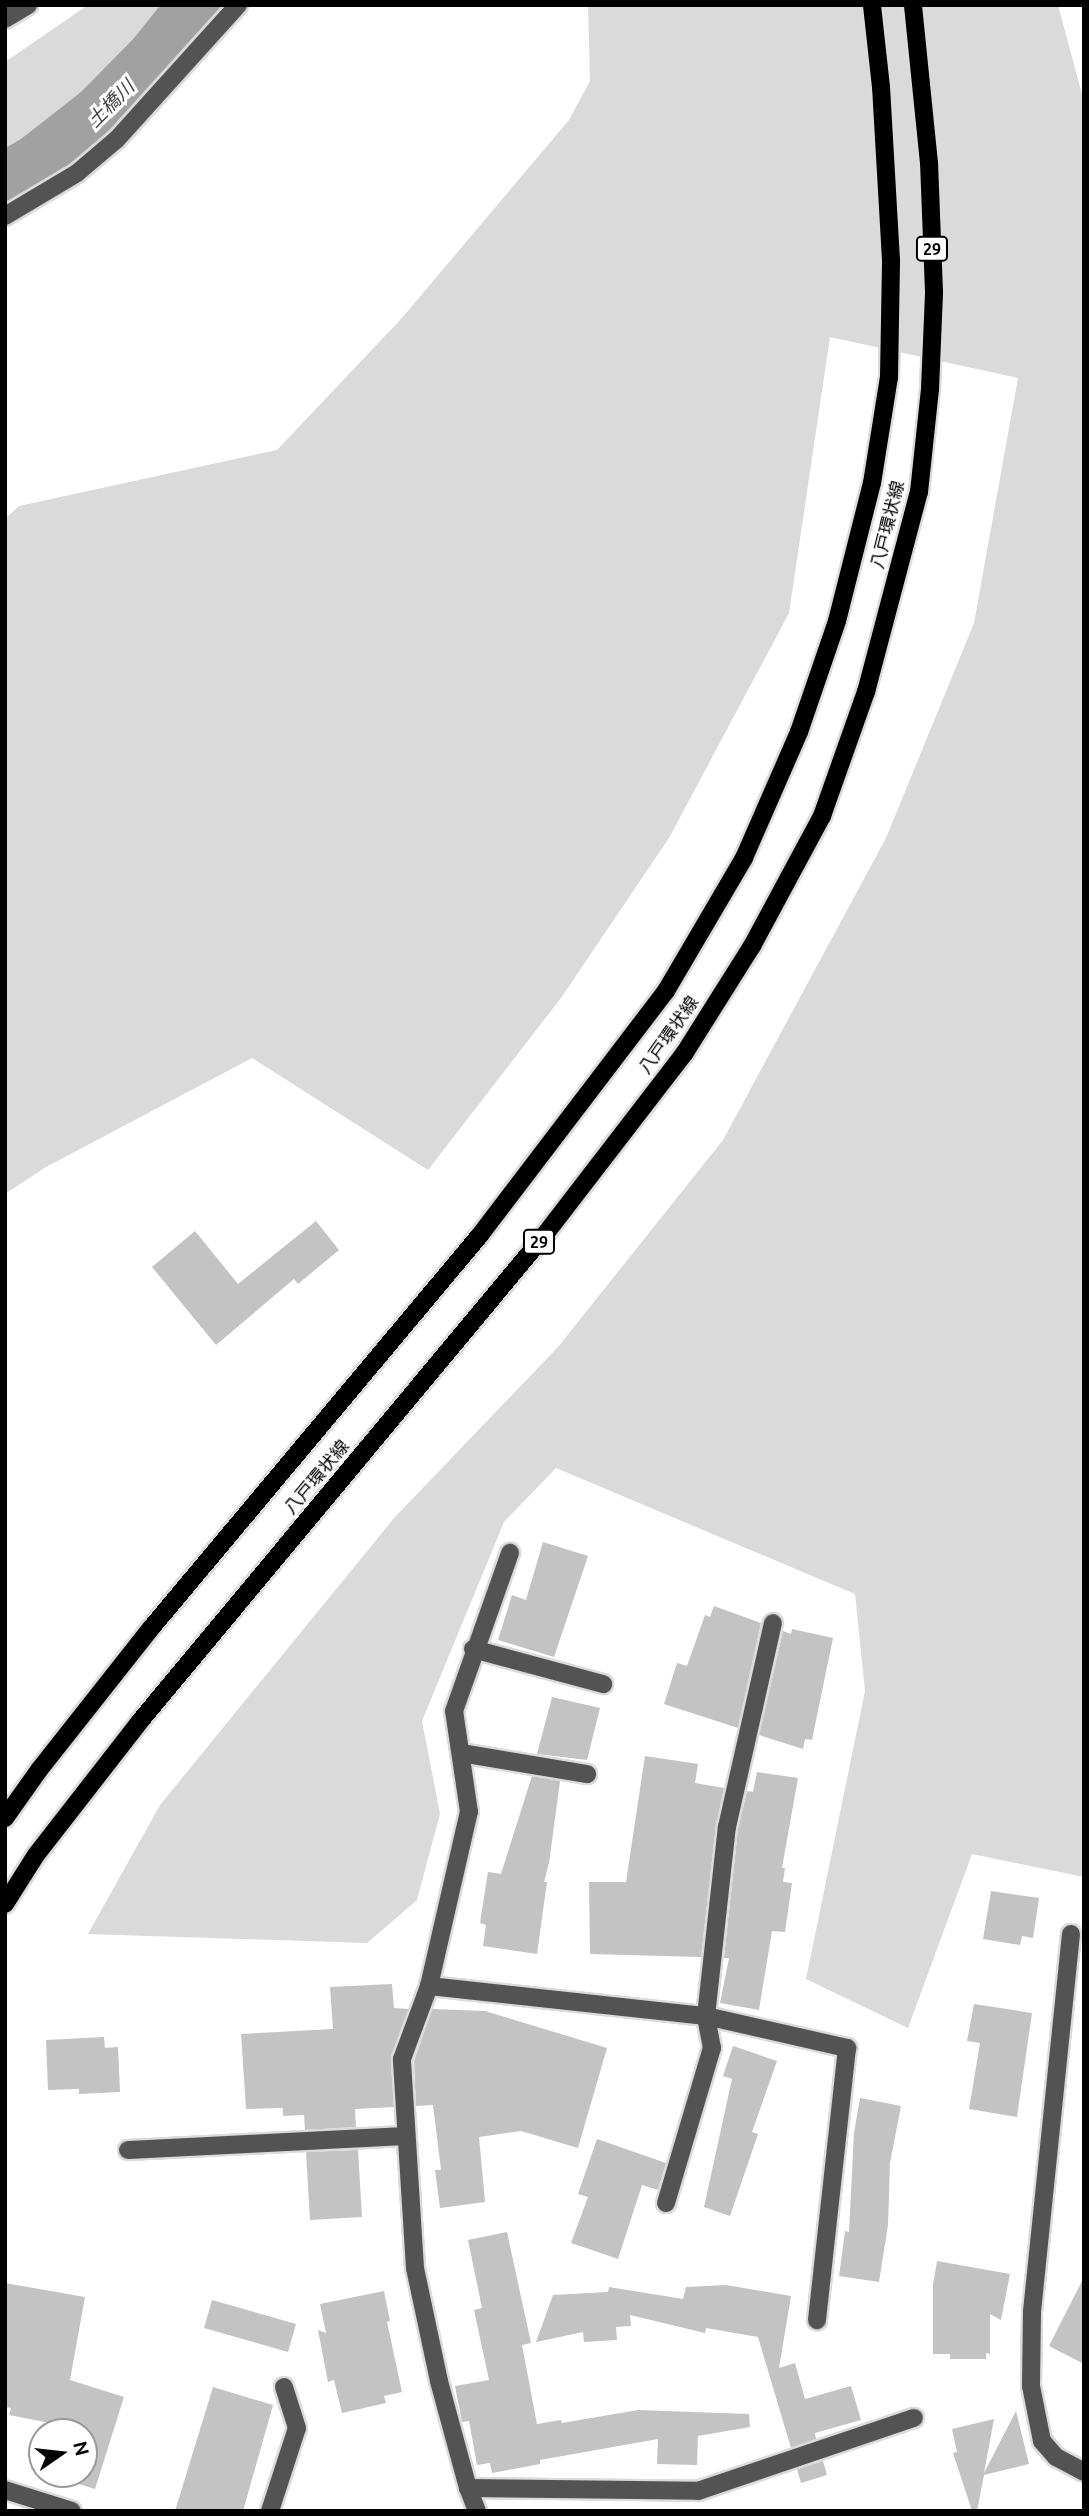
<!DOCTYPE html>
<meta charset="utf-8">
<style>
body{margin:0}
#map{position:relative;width:1089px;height:2516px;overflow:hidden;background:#fff;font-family:Ubuntu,"Noto Sans JP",sans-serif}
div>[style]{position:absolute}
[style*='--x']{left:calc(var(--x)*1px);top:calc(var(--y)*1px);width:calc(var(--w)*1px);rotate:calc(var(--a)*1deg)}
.green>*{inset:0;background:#dadada}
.river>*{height:65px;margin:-32.5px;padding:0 32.5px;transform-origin:32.5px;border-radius:32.5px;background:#a1a1a1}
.building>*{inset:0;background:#c3c3c3}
.roads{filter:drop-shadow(2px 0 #dbdbdb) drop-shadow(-2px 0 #dbdbdb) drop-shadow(0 2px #dbdbdb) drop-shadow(0 -2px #dbdbdb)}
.minor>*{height:18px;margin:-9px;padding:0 9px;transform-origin:9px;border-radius:9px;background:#535353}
.major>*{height:18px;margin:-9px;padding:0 9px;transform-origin:9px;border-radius:9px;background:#000}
span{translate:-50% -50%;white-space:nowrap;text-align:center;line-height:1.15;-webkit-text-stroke:6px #fff;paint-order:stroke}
.shield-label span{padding:2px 5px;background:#fff;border:2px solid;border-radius:5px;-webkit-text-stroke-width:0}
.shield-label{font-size:16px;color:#000;font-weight:700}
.street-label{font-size:18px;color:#000}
.water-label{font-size:19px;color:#424242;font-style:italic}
.frame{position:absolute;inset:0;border:7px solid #000;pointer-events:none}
.north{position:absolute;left:28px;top:2418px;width:70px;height:70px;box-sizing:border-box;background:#fff;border:2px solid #999;border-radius:50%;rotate:76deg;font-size:19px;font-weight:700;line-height:28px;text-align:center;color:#000}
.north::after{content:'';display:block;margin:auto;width:24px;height:32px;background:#000;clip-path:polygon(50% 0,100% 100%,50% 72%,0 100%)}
</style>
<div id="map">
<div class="green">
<div style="clip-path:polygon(88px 5px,185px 5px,103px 101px,46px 146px,5px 170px,5px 62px)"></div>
<div style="clip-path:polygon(588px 5px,1058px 5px,1084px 102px,1084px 1877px,972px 1854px,908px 2028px,806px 1979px,865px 1691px,855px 1594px,556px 1468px,504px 1522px,422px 1721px,440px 1814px,417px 1900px,367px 1943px,88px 1934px,160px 1805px,395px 1517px,558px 1347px,723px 1140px,886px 838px,974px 623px,1018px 378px,830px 337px,789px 613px,669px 838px,561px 998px,428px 1170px,252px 1058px,46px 1167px,5px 1194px,5px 519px,19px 506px,277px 450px,401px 319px,569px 120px,590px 81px)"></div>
</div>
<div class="river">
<div style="--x:5;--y:185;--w:38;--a:-30"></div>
<div style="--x:38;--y:166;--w:81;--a:-38"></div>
<div style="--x:102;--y:116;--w:81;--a:-45.5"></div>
<div style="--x:159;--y:58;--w:68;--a:-51.6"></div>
</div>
<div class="building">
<div style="clip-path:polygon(316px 1221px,339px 1250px,298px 1284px,294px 1279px,216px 1345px,152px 1267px,195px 1231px,238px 1284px)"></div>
<div style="clip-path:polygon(543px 1542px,588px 1556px,554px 1657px,498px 1640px,512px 1595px,526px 1600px)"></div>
<div style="clip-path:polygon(714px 1606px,761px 1623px,738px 1728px,664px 1704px,677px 1663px,687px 1666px,705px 1615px,710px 1617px)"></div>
<div style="clip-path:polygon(792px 1629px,833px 1638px,812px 1740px,805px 1739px,803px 1749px,759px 1735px,783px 1631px,791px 1634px)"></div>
<div style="clip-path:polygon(552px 1697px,600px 1708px,587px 1760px,537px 1754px)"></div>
<div style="clip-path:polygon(645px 1756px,698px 1764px,695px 1783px,724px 1788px,716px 1826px,701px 1957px,590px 1954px,589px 1882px,626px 1882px)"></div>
<div style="clip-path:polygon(757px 1772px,798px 1778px,782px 1868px,785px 1868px,783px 1882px,792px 1883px,785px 1932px,772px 1931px,759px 2010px,720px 2003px,729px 1958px,724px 1958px,738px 1829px,747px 1791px,753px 1792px)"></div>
<div style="clip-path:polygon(532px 1776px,560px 1781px,549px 1863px,544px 1882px,547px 1882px,537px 1954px,483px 1946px,486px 1925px,480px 1923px,488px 1872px,501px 1874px)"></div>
<div style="clip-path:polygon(991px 1891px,1039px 1898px,1033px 1938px,1022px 1936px,1020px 1945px,983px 1939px)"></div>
<div style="clip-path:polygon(392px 1984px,394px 2008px,409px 2009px,391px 2056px,394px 2107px,355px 2109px,356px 2127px,305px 2130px,304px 2115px,283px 2116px,283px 2108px,246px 2109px,241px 2034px,333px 2029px,330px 1987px)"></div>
<div style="clip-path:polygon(974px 2004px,1032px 2013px,1017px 2117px,969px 2109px,980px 2043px,967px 2041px)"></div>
<div style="clip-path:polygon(432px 2009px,485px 2011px,607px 2048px,578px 2148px,521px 2131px,479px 2137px,485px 2202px,440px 2208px,435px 2170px,441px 2170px,433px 2105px,416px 2106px,414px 2061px)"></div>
<div style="clip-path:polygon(104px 2037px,105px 2048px,118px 2047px,120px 2092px,79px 2094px,79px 2089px,48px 2090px,46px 2040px)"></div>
<div style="clip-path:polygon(733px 2046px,777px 2061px,752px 2132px,758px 2134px,730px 2216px,704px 2207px,732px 2079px,723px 2076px)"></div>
<div style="clip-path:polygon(860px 2098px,901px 2106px,890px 2163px,888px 2225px,879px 2282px,839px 2276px,845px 2231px,849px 2232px,854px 2133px)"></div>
<div style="clip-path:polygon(597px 2139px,666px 2163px,658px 2190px,642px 2185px,618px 2259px,571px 2243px,588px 2197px,578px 2194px)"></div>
<div style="clip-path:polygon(358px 2150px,362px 2217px,310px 2220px,306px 2152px)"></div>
<div style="clip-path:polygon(507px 2232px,531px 2343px,522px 2345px,537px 2424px,561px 2420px,562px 2423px,638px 2410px,749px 2414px,750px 2427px,698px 2436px,697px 2465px,657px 2464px,658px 2439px,540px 2460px,540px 2464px,492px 2473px,490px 2463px,477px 2465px,469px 2421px,462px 2422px,455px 2386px,489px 2380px,474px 2310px,482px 2308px,468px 2240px)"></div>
<div style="clip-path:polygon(937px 2261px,1010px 2274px,1001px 2320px,990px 2314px,990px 2354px,986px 2353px,986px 2359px,950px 2359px,950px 2354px,933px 2354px,933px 2285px)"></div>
<div style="clip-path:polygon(1084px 2277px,1084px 2364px,1049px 2346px)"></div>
<div style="clip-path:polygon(5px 2283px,85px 2297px,70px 2380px,124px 2397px,95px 2489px,63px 2479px,65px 2474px,84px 2474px,84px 2432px,69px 2432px,71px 2427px,9px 2415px,11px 2408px,5px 2407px)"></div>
<div style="clip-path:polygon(726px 2285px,791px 2296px,779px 2368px,795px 2363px,805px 2399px,851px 2386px,861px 2420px,815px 2433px,816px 2439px,791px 2448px,758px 2337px,706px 2328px,705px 2333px,630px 2315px,631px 2326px,616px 2327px,617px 2340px,584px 2342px,583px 2332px,536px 2342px,553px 2295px,608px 2292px,609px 2287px,683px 2299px,686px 2287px)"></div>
<div style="clip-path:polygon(384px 2291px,390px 2321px,387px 2322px,402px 2392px,384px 2396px,386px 2403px,342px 2413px,334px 2380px,328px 2382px,318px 2330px,326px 2333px,320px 2304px)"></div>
<div style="clip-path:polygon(212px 2300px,296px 2324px,288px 2352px,204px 2328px)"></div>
<div style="clip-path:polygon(213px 2387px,273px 2405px,243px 2511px,175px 2511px)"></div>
<div style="clip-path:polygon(1016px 2411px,1029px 2464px,984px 2475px,977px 2511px,972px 2511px,953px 2453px,957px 2452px,952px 2429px,994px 2419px,984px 2473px)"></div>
<div style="clip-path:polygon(823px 2461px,827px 2475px,801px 2483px,797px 2469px)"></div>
</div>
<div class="roads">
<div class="minor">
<div style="--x:5;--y:19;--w:27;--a:-31"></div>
<div style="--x:5;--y:216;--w:84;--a:-30.8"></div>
<div style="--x:77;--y:173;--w:52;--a:-40.4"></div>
<div style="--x:117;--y:139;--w:181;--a:-47.9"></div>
<div style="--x:473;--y:1649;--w:135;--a:15.1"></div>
<div style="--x:461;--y:1753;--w:128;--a:9.5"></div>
<div style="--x:1071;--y:1934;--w:380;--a:95.9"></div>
<div style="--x:1032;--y:2312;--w:74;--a:90.8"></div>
<div style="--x:1031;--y:2386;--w:56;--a:78.7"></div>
<div style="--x:1042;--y:2441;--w:21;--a:49"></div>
<div style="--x:1056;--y:2457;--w:32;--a:28"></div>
<div style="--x:429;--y:1986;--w:279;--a:6.2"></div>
<div style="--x:706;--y:2016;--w:145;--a:12.8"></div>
<div style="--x:847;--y:2048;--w:274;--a:96.3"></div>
<div style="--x:128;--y:2150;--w:278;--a:-2.9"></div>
<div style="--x:666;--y:2203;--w:162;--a:-73.5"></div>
<div style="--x:712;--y:2048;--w:33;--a:-101"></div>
<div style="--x:706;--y:2016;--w:190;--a:-83.7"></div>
<div style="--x:727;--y:1827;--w:209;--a:-77.3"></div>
<div style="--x:468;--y:2488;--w:230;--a:0.7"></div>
<div style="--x:698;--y:2491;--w:228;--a:-18.7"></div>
<div style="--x:5;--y:2490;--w:70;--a:17.4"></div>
<div style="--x:270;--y:2511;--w:87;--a:-72"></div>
<div style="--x:297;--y:2428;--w:43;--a:-107.6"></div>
<div style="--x:477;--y:2511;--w:25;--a:-111"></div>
<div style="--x:468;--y:2488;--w:111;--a:-105.2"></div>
<div style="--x:439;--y:2381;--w:116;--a:-102"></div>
<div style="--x:415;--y:2268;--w:209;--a:-93.6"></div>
<div style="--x:402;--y:2059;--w:78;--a:-69.7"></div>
<div style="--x:429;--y:1986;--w:179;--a:-77.1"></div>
<div style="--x:469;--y:1812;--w:102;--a:-98.4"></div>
<div style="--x:454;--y:1711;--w:168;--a:-70.5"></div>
</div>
<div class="major">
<div style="--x:5;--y:1818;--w:59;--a:-54.7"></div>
<div style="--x:39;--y:1770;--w:182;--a:-51.7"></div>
<div style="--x:152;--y:1627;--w:511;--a:-50.08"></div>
<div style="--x:480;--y:1235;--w:307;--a:-52.7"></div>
<div style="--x:666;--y:991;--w:154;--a:-59.6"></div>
<div style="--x:744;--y:858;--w:137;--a:-66.4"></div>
<div style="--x:799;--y:732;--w:117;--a:-71.1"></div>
<div style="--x:837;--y:621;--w:142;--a:-75.8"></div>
<div style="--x:872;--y:483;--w:107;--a:-80.9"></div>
<div style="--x:889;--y:377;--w:117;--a:-89"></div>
<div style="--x:891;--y:260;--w:173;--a:-93.3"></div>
<div style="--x:881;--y:87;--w:82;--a:-96.3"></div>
<div style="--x:5;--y:1904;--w:58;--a:-57.7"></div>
<div style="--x:36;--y:1855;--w:171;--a:-52.1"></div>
<div style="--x:141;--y:1720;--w:628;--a:-50.23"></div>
<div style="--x:543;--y:1237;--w:231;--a:-52.4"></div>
<div style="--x:684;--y:1054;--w:128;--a:-57.8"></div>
<div style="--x:752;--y:946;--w:148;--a:-61.7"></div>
<div style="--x:822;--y:816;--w:132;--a:-70.5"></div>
<div style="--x:866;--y:692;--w:207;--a:-75.2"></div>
<div style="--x:919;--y:492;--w:104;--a:-83.9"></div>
<div style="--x:930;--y:389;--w:97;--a:-87.6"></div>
<div style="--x:934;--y:292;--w:129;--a:-92.2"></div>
<div style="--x:929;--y:163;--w:159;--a:-95.8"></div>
</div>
</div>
<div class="shield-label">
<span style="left:932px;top:249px">29</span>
<span style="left:539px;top:1242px">29</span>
</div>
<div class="street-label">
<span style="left:887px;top:525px;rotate:-76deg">八戸環状線</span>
<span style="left:668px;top:1035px;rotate:-55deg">八戸環状線</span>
<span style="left:316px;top:1477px;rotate:-50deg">八戸環状線</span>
</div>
<div class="water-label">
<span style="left:111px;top:104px;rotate:-45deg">土橋川</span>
</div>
<div class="frame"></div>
<div class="north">N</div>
</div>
